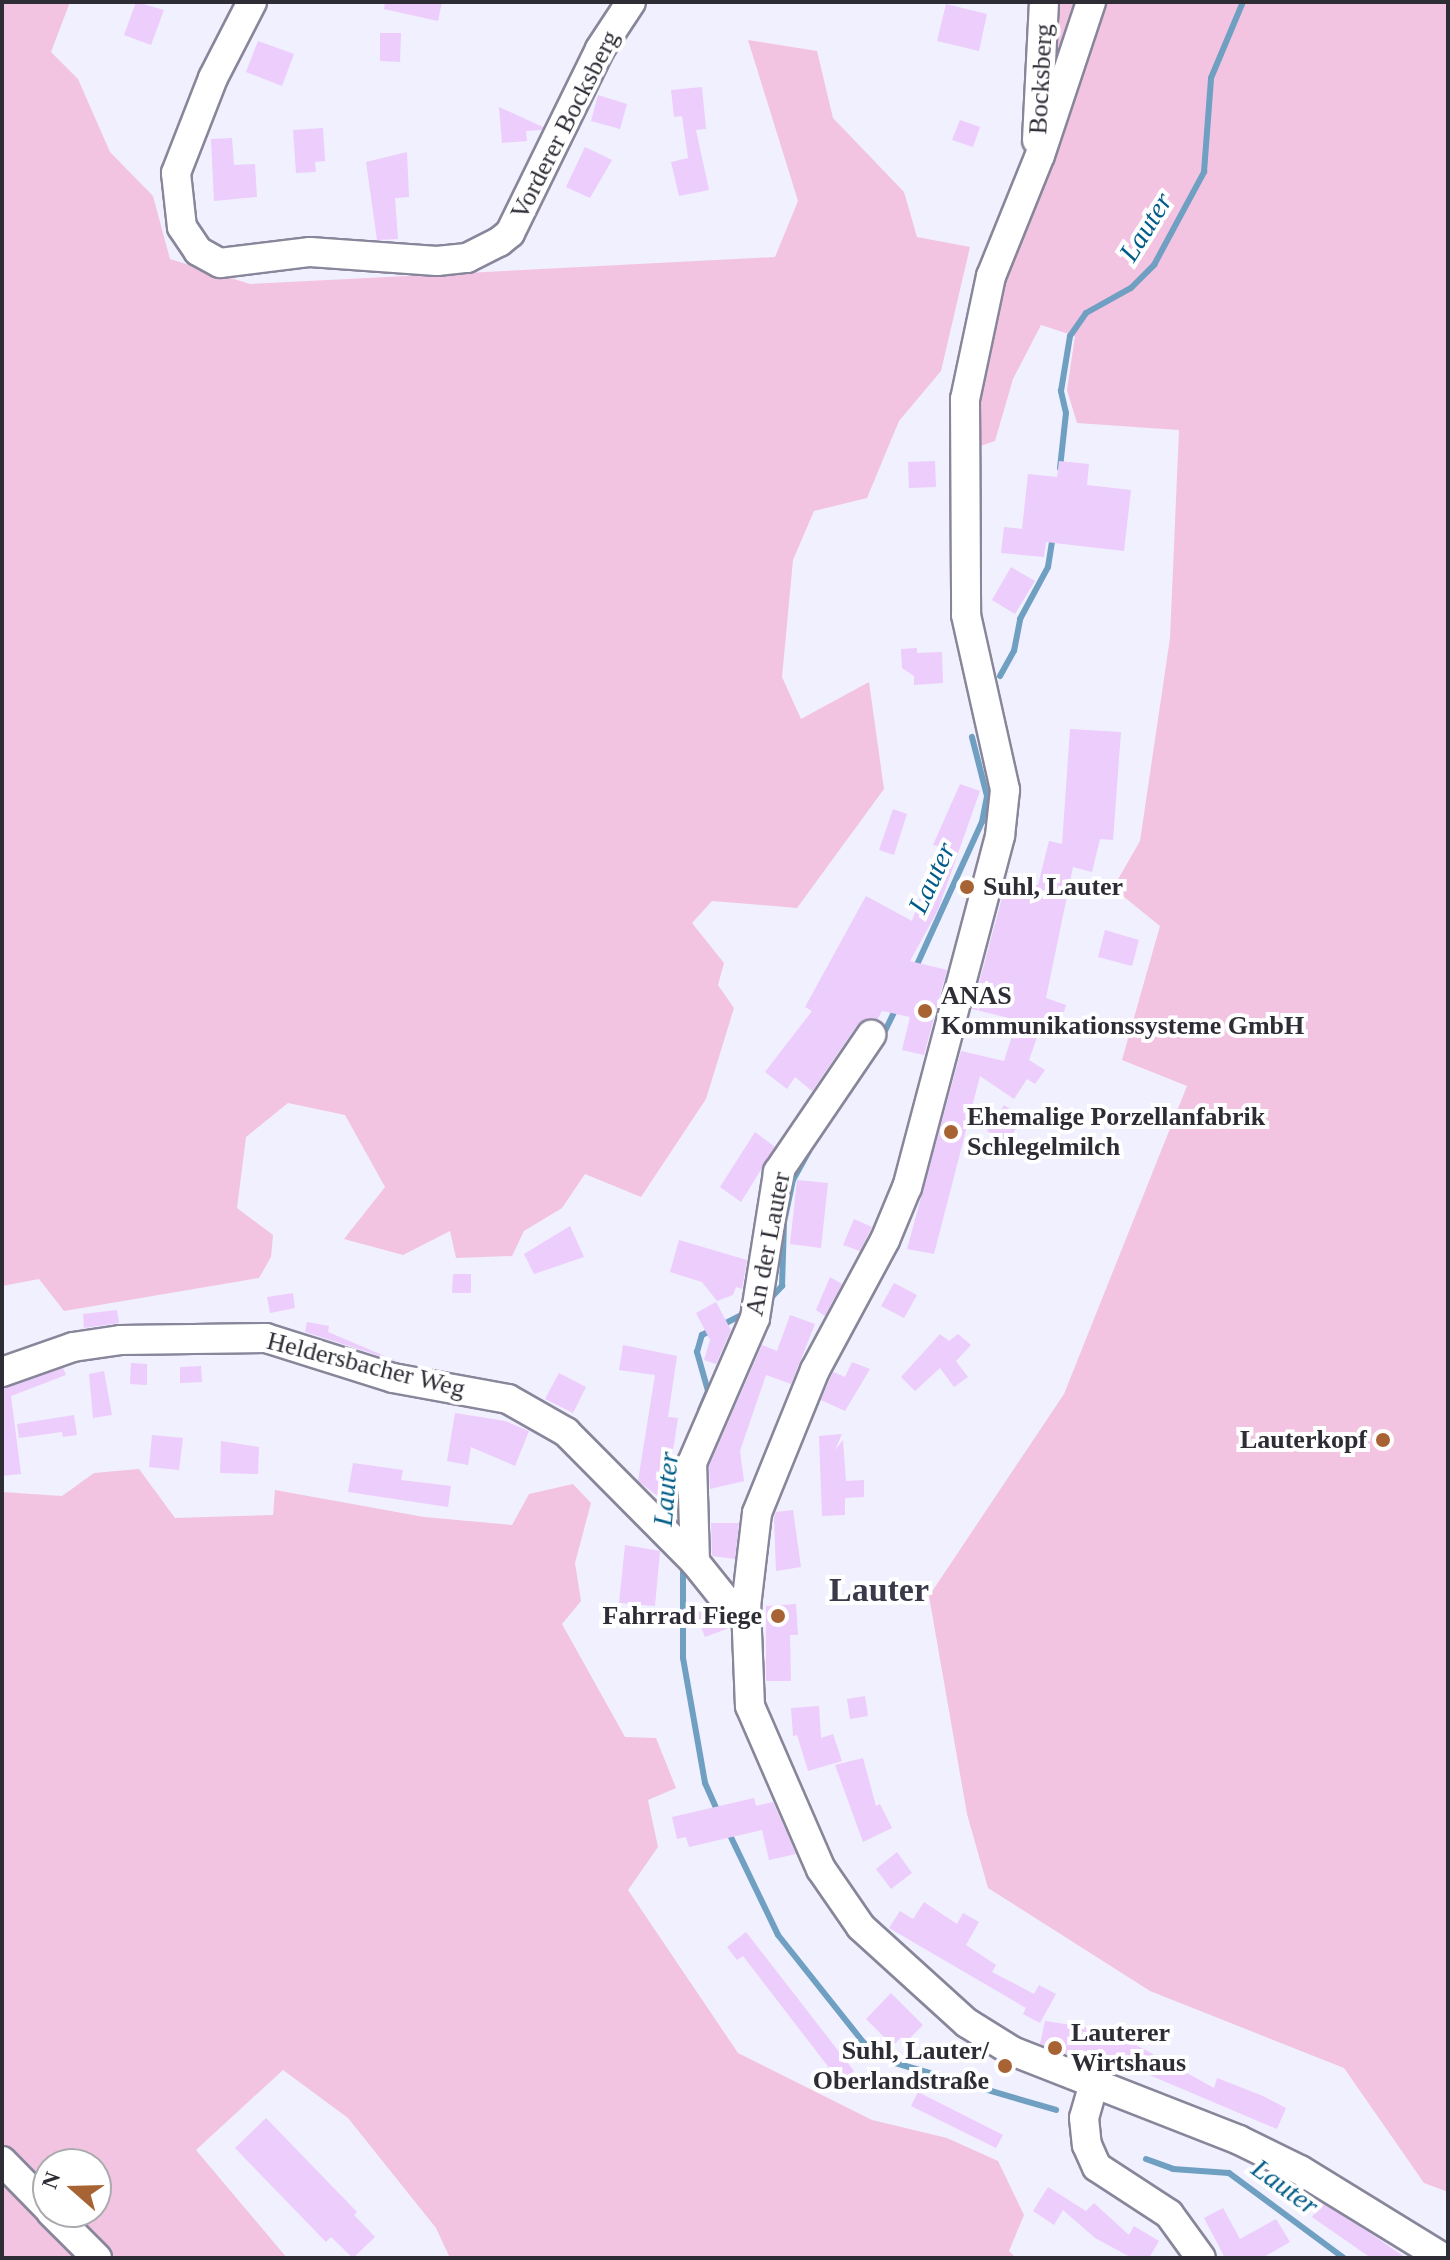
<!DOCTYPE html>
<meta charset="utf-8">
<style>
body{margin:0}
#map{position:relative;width:1450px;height:2260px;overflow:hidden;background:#f1f0fe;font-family:"Times New Roman",serif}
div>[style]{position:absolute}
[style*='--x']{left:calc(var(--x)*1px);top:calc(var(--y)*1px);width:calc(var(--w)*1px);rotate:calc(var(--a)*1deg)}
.green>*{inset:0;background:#f2c4e2}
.stream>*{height:6px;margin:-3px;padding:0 3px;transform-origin:3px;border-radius:3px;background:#6f9fc1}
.building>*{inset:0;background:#eccdfc}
.roads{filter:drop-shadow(2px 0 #88869a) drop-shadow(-2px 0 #88869a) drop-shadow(0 2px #88869a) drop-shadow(0 -2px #88869a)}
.minor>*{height:28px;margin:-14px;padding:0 14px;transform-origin:14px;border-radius:14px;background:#fff}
.dots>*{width:22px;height:22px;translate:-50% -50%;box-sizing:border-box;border:4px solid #fff;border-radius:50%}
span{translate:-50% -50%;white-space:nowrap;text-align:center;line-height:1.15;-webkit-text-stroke:8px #fff;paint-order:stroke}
.street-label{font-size:26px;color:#2e2d36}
.poi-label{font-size:26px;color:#2e2d36;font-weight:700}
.left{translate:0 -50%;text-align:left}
.right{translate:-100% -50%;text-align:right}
.water-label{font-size:28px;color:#005c88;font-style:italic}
.district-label{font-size:34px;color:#3a394a;font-weight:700}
.frame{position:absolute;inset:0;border:4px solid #2e2d36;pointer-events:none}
.north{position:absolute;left:32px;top:2148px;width:80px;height:80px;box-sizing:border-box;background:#fff;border:2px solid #ababaf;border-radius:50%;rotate:290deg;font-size:22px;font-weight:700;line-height:32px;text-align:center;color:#2e2d36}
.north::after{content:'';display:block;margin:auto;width:28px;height:36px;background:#a76333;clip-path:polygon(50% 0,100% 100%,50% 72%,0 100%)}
</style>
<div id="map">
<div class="green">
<div style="clip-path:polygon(2px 2px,70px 2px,51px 52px,78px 79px,110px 152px,153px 196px,170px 259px,250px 284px,775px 257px,798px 201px,748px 40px,817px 51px,833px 118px,904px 192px,917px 237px,970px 247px,941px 371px,899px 421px,867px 498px,814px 511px,793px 560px,782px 677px,801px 719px,869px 682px,884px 789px,797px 908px,712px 901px,692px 923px,724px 963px,718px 985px,734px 1008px,706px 1099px,641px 1197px,585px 1174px,562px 1208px,524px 1231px,512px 1256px,456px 1258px,450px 1231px,403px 1255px,344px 1239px,385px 1187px,345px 1115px,288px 1103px,246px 1137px,237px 1208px,273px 1235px,271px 1257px,259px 1278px,64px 1311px,39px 1279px,2px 1286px)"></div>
<div style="clip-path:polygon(1044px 2px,1448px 2px,1448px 2192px,1424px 2183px,1344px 2068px,1150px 1991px,988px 1888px,967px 1814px,929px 1596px,1064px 1394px,1187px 1086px,1122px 1060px,1160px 926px,1113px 888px,1140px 841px,1170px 638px,1179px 430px,1077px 423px,1067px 390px,1075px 336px,1041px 325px,1013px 379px,995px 441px,962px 452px,965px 399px,1040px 155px)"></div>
<div style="clip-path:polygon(evenodd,139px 1469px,175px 1518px,273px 1515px,275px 1490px,424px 1517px,512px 1525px,529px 1494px,573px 1484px,591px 1503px,575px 1563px,581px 1601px,562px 1624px,625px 1737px,656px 1738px,676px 1788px,648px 1800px,658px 1847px,628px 1890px,738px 2053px,872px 2120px,947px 2138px,998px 2161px,1024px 2215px,1009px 2251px,1016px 2258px,450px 2258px,436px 2228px,348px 2118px,283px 2070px,196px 2150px,287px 2258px,2px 2258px,2px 1492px,62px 1496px,94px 1473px,139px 1469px,48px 2164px,96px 2164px,96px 2212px,48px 2212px,48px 2164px)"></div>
</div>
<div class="stream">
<div style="--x:1060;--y:468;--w:55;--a:-83.8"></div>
<div style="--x:1066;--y:413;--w:23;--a:-103"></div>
<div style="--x:1061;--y:391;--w:56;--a:-80.7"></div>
<div style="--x:1070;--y:336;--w:28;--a:-55"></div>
<div style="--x:1086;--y:313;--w:51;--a:-29.1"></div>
<div style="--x:1131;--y:288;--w:33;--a:-45"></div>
<div style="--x:1154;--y:265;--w:106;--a:-61.7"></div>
<div style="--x:1204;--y:172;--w:94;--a:-85.7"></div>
<div style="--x:1211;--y:78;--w:82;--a:-67.2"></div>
<div style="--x:1000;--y:676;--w:29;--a:-61"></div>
<div style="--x:1014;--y:651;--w:33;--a:-79"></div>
<div style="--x:1020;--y:619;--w:59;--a:-61.7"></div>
<div style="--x:1048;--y:567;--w:32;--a:-81"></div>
<div style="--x:915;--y:969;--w:162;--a:-65.5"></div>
<div style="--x:982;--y:822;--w:26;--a:-79"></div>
<div style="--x:987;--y:796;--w:61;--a:-104.3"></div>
<div style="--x:882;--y:1037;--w:32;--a:-64"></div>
<div style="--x:768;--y:1301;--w:21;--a:-47"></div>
<div style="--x:782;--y:1286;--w:64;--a:-88.2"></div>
<div style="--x:784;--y:1222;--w:43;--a:-77.9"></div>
<div style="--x:793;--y:1180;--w:33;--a:-61"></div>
<div style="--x:722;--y:1325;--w:28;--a:-27"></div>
<div style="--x:700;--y:1410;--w:21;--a:-67"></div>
<div style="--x:708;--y:1391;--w:41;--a:-105.8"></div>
<div style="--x:697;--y:1352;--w:18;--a:-74"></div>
<div style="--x:702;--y:1335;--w:11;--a:-27"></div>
<div style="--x:683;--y:1562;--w:96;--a:90"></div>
<div style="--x:683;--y:1658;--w:127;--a:80"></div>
<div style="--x:705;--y:1783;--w:34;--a:66"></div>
<div style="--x:728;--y:1831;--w:115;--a:64.3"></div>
<div style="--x:778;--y:1935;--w:138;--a:51.5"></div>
<div style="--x:864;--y:2043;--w:34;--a:34"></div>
<div style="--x:892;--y:2062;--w:171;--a:16.3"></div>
<div style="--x:1146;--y:2159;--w:29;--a:20"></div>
<div style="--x:1173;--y:2169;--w:56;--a:4.1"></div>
<div style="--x:1229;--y:2173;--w:143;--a:36.5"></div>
</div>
<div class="building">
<div style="clip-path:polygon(136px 2px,164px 10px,151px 45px,124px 35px)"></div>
<div style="clip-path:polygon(385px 2px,442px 2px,438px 21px,384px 9px)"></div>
<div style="clip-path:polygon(946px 4px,987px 14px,979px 51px,937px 41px)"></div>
<div style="clip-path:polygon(380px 33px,401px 33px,400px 62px,380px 61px)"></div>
<div style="clip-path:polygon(258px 41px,294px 54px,282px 86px,246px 72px)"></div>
<div style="clip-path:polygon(702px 87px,706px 129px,696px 130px,709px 190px,679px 196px,671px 162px,688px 158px,682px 116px,674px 117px,671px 90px)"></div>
<div style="clip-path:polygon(598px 95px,627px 104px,620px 129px,591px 121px)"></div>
<div style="clip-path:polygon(499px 107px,543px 127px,542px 130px,526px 131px,527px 141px,502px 143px)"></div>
<div style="clip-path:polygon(960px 120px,980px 127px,973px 147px,952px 140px)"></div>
<div style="clip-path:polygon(323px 128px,325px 161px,315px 162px,316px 172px,296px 173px,293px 130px)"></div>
<div style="clip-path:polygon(232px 138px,234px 165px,255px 164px,257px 197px,214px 201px,211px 139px)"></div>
<div style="clip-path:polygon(585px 147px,612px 160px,590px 198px,566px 187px)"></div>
<div style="clip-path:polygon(407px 152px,409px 197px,395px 198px,398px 239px,377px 240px,366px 162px)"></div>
<div style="clip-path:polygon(935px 461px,936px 487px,909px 488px,908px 462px)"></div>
<div style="clip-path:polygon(1059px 461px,1089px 464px,1087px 485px,1131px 490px,1124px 551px,1046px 542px,1044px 557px,1001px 553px,1004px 527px,1022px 529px,1028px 474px,1057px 477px)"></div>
<div style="clip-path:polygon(1011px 567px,1035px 581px,1015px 614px,992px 600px)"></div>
<div style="clip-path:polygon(917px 648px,917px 653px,942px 652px,943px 683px,914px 685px,914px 676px,902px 668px,901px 649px)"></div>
<div style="clip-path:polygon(1070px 729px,1121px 732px,1113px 840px,1100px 839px,1092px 872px,1073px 867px,1046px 998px,1066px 1005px,1058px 1032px,1041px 1026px,1029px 1060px,1045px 1070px,1035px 1084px,1027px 1079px,1014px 1099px,980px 1076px,934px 1254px,907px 1249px,961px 1051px,1004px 1061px,1017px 1020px,972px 1009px,1006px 883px,1030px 892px,1031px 884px,1038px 885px,1049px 841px,1062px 844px)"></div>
<div style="clip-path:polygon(960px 784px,980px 791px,938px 910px,910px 961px,947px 970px,924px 1055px,902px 1050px,910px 1017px,882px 1011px,877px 1020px,857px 1025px,812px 1091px,795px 1077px,787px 1089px,765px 1072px,812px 1011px,805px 1007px,866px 896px,912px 921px,938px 846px,933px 845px)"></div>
<div style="clip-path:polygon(893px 809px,907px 814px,894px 855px,879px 850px)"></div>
<div style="clip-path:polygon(1105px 930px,1139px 940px,1132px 966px,1098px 957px)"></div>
<div style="clip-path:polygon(1004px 1105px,1023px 1118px,1006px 1144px,987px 1131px)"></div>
<div style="clip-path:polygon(755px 1132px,775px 1147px,741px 1202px,720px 1187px)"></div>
<div style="clip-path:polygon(797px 1180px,828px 1183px,821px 1248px,790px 1244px)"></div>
<div style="clip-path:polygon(854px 1219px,872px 1227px,860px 1251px,843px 1245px)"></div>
<div style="clip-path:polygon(570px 1226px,584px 1257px,534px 1274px,524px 1254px)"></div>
<div style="clip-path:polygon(679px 1240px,747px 1260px,742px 1289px,736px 1287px,733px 1295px,717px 1301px,702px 1282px,670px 1272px)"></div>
<div style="clip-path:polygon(453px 1274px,471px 1274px,471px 1293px,452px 1293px)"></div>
<div style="clip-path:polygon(830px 1277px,842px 1284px,825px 1316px,816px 1310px)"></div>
<div style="clip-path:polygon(894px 1283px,917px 1295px,904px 1318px,881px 1306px)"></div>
<div style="clip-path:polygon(293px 1293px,295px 1308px,270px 1313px,267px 1297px)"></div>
<div style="clip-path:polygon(716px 1302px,731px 1330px,716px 1364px,704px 1360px,710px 1340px,696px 1313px)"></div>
<div style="clip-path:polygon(117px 1310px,119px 1323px,84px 1328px,83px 1314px)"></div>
<div style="clip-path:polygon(790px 1315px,815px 1324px,791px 1384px,766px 1375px,740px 1451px,744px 1481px,710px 1489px,709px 1466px,762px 1345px,777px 1351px)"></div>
<div style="clip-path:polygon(307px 1322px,329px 1326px,328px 1332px,399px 1362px,305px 1332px)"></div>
<div style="clip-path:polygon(940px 1334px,949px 1341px,958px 1334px,971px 1345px,956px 1361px,968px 1377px,954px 1387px,940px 1368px,915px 1391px,901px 1377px)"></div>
<div style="clip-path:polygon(623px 1345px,677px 1356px,668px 1417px,678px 1418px,665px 1502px,638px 1481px,655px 1375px,619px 1370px)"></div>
<div style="clip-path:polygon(852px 1362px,870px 1369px,845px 1411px,821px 1400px,833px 1372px,845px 1377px)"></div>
<div style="clip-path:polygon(131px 1363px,147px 1364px,147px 1385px,130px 1384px)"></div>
<div style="clip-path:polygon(201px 1366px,202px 1382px,180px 1383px,180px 1367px)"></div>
<div style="clip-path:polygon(63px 1368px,66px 1375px,11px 1396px,21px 1474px,2px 1476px,2px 1389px)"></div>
<div style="clip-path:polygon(104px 1371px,112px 1415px,93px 1418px,89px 1374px)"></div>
<div style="clip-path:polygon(559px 1373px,586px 1387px,573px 1413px,545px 1399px)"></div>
<div style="clip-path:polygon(455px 1413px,505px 1421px,529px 1431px,515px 1466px,471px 1447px,468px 1465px,447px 1461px)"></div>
<div style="clip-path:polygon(74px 1415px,77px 1435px,63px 1437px,62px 1432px,19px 1438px,17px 1424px)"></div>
<div style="clip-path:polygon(842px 1434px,835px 1450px,843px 1440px,846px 1481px,864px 1480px,864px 1497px,845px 1498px,845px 1515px,822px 1516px,819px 1436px)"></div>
<div style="clip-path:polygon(152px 1435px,183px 1438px,179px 1470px,149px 1467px)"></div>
<div style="clip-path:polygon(221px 1441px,259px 1447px,258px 1474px,220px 1473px)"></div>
<div style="clip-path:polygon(353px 1463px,403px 1470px,401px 1480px,451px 1486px,448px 1507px,348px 1492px)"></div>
<div style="clip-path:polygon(793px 1510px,801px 1567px,776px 1571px,774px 1517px,776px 1512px)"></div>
<div style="clip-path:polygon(711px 1523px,739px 1523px,735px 1559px,712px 1556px)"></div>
<div style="clip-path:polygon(625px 1545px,660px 1551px,655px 1606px,619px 1603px)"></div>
<div style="clip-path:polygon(796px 1604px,798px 1635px,790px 1635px,791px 1681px,766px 1681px,766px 1606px)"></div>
<div style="clip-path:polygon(709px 1606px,729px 1628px,705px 1637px,695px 1612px)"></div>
<div style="clip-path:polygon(865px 1696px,868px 1716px,850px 1719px,847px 1699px)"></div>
<div style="clip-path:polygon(819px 1706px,821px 1738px,833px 1734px,842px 1761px,808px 1771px,797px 1735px,793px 1736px,791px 1708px)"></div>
<div style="clip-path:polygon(863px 1758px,876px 1806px,880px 1804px,892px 1828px,863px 1842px,835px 1765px)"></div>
<div style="clip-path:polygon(754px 1798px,756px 1806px,773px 1802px,796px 1854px,769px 1860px,762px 1830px,689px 1847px,686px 1837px,677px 1839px,672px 1817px)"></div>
<div style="clip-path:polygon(897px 1852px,912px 1873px,891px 1889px,876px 1869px)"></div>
<div style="clip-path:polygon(924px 1902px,957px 1924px,963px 1913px,979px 1922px,966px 1945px,996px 1965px,992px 1972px,1034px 1994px,1039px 1985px,1056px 1994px,1040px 2023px,1023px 2014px,1026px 2008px,889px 1928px,900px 1911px,913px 1919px)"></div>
<div style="clip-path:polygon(746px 1932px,854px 2071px,840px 2082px,743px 1956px,737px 1960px,727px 1947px)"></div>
<div style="clip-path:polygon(891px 1993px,923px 2025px,906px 2042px,901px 2037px,893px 2046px,866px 2019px)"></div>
<div style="clip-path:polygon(1045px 2021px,1111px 2031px,1214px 2088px,1217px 2078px,1263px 2096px,1286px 2108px,1277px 2129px,1107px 2057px,1105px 2065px,1085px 2061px,1040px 2044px)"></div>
<div style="clip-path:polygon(918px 2092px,1003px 2135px,996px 2148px,911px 2106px)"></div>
<div style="clip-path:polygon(266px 2118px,357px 2212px,354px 2215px,375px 2237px,353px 2258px,331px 2237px,326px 2242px,235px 2148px)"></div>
<div style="clip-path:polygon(1048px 2187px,1086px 2211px,1094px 2203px,1129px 2235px,1134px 2226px,1159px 2241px,1149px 2258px,1132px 2258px,1095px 2238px,1063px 2210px,1054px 2225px,1033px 2211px)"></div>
<div style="clip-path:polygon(1322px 2203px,1370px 2233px,1406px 2258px,1371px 2258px,1312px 2217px)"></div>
<div style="clip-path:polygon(1223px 2208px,1240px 2239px,1276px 2219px,1290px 2242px,1262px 2258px,1225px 2258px,1204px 2218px)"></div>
</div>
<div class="roads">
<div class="minor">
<div style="--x:252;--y:2;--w:85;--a:117.2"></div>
<div style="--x:213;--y:78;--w:102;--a:111.3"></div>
<div style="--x:176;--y:173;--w:54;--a:83.7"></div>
<div style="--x:182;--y:227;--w:29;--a:56"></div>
<div style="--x:198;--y:251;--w:25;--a:29"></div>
<div style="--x:220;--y:263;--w:91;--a:-7"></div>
<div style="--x:310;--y:252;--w:127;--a:4.1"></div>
<div style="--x:437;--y:261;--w:30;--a:-6"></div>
<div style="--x:467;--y:258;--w:36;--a:-27"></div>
<div style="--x:499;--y:242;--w:14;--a:-39"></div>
<div style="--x:510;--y:233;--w:205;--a:-63.9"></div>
<div style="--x:600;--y:49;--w:56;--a:-56.6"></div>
<div style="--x:1091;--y:2;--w:161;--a:108.4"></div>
<div style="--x:1040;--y:155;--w:131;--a:112"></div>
<div style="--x:991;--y:276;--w:126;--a:101.9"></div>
<div style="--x:965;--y:399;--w:216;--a:89.7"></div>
<div style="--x:966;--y:615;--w:179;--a:77.4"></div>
<div style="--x:1005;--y:790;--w:46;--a:96.2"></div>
<div style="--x:1000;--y:836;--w:363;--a:104.8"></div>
<div style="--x:907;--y:1187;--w:57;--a:112.5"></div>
<div style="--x:885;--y:1240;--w:148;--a:118.3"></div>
<div style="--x:815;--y:1370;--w:154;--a:112.1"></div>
<div style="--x:757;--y:1513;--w:95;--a:96.7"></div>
<div style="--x:746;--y:1607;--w:99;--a:87.7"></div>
<div style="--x:750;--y:1706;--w:178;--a:66.5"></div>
<div style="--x:821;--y:1869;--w:70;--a:55.4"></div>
<div style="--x:861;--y:1927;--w:143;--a:42.2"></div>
<div style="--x:967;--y:2023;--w:53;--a:31.9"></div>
<div style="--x:1012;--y:2051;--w:244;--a:21.4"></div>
<div style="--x:1239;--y:2140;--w:68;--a:26.2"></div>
<div style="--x:1300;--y:2170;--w:168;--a:31.6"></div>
<div style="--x:1037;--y:140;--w:138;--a:-87.1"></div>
<div style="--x:2;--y:1372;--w:75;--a:-19.4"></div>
<div style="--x:73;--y:1347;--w:49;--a:-8.3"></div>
<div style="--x:121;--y:1340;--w:145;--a:-0.8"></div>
<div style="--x:266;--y:1338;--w:133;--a:17.5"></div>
<div style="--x:393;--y:1378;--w:117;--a:10.3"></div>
<div style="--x:508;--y:1399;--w:67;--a:29.6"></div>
<div style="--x:566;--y:1432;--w:183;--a:45.2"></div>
<div style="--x:695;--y:1562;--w:51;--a:51.3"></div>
<div style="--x:727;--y:1602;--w:20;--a:15"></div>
<div style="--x:695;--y:1562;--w:99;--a:-91.7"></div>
<div style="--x:692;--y:1463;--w:158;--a:-66.5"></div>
<div style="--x:755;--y:1318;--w:148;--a:-81"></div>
<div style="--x:778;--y:1172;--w:166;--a:-55.8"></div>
<div style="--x:1094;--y:2083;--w:36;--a:106"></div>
<div style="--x:1084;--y:2118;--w:27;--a:84"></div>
<div style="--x:1087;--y:2145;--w:24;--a:66"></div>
<div style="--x:1097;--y:2167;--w:86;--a:33.1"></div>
<div style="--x:1169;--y:2214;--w:54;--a:54"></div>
<div style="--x:2;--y:2161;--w:66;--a:45.6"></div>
<div style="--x:51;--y:2212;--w:65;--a:45"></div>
</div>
</div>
<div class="dots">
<div style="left:967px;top:887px;background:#a76333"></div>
<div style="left:925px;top:1011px;background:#a76333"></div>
<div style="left:951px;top:1132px;background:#a76333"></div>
<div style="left:1383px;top:1440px;background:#a76333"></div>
<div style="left:778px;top:1616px;background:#a76333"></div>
<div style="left:1055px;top:2048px;background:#a76333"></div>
<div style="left:1005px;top:2066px;background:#a76333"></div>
</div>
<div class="street-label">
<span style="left:1041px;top:79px;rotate:-87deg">Bocksberg</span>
<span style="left:565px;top:125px;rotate:-63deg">Vorderer Bocksberg</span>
<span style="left:768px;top:1244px;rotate:-79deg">An der Lauter</span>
<span style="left:366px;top:1365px;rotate:14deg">Heldersbacher Weg</span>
</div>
<div class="poi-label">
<span class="left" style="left:983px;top:887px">Suhl, Lauter</span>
<span class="left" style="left:941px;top:1011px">ANAS<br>Kommunikationssysteme GmbH</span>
<span class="left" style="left:967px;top:1132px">Ehemalige Porzellanfabrik<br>Schlegelmilch</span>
<span class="right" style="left:1367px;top:1440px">Lauterkopf</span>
<span class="right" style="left:762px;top:1616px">Fahrrad Fiege</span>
<span class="left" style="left:1071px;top:2048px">Lauterer<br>Wirtshaus</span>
<span class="right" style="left:989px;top:2066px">Suhl, Lauter/<br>Oberlandstraße</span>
</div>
<div class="water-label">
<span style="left:1146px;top:227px;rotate:-58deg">Lauter</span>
<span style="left:932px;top:878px;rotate:-65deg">Lauter</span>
<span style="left:666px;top:1489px;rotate:-85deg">Lauter</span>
<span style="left:1285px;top:2187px;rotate:36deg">Lauter</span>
</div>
<div class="district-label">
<span style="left:879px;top:1590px">Lauter</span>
</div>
<div class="frame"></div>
<div class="north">N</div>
</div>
